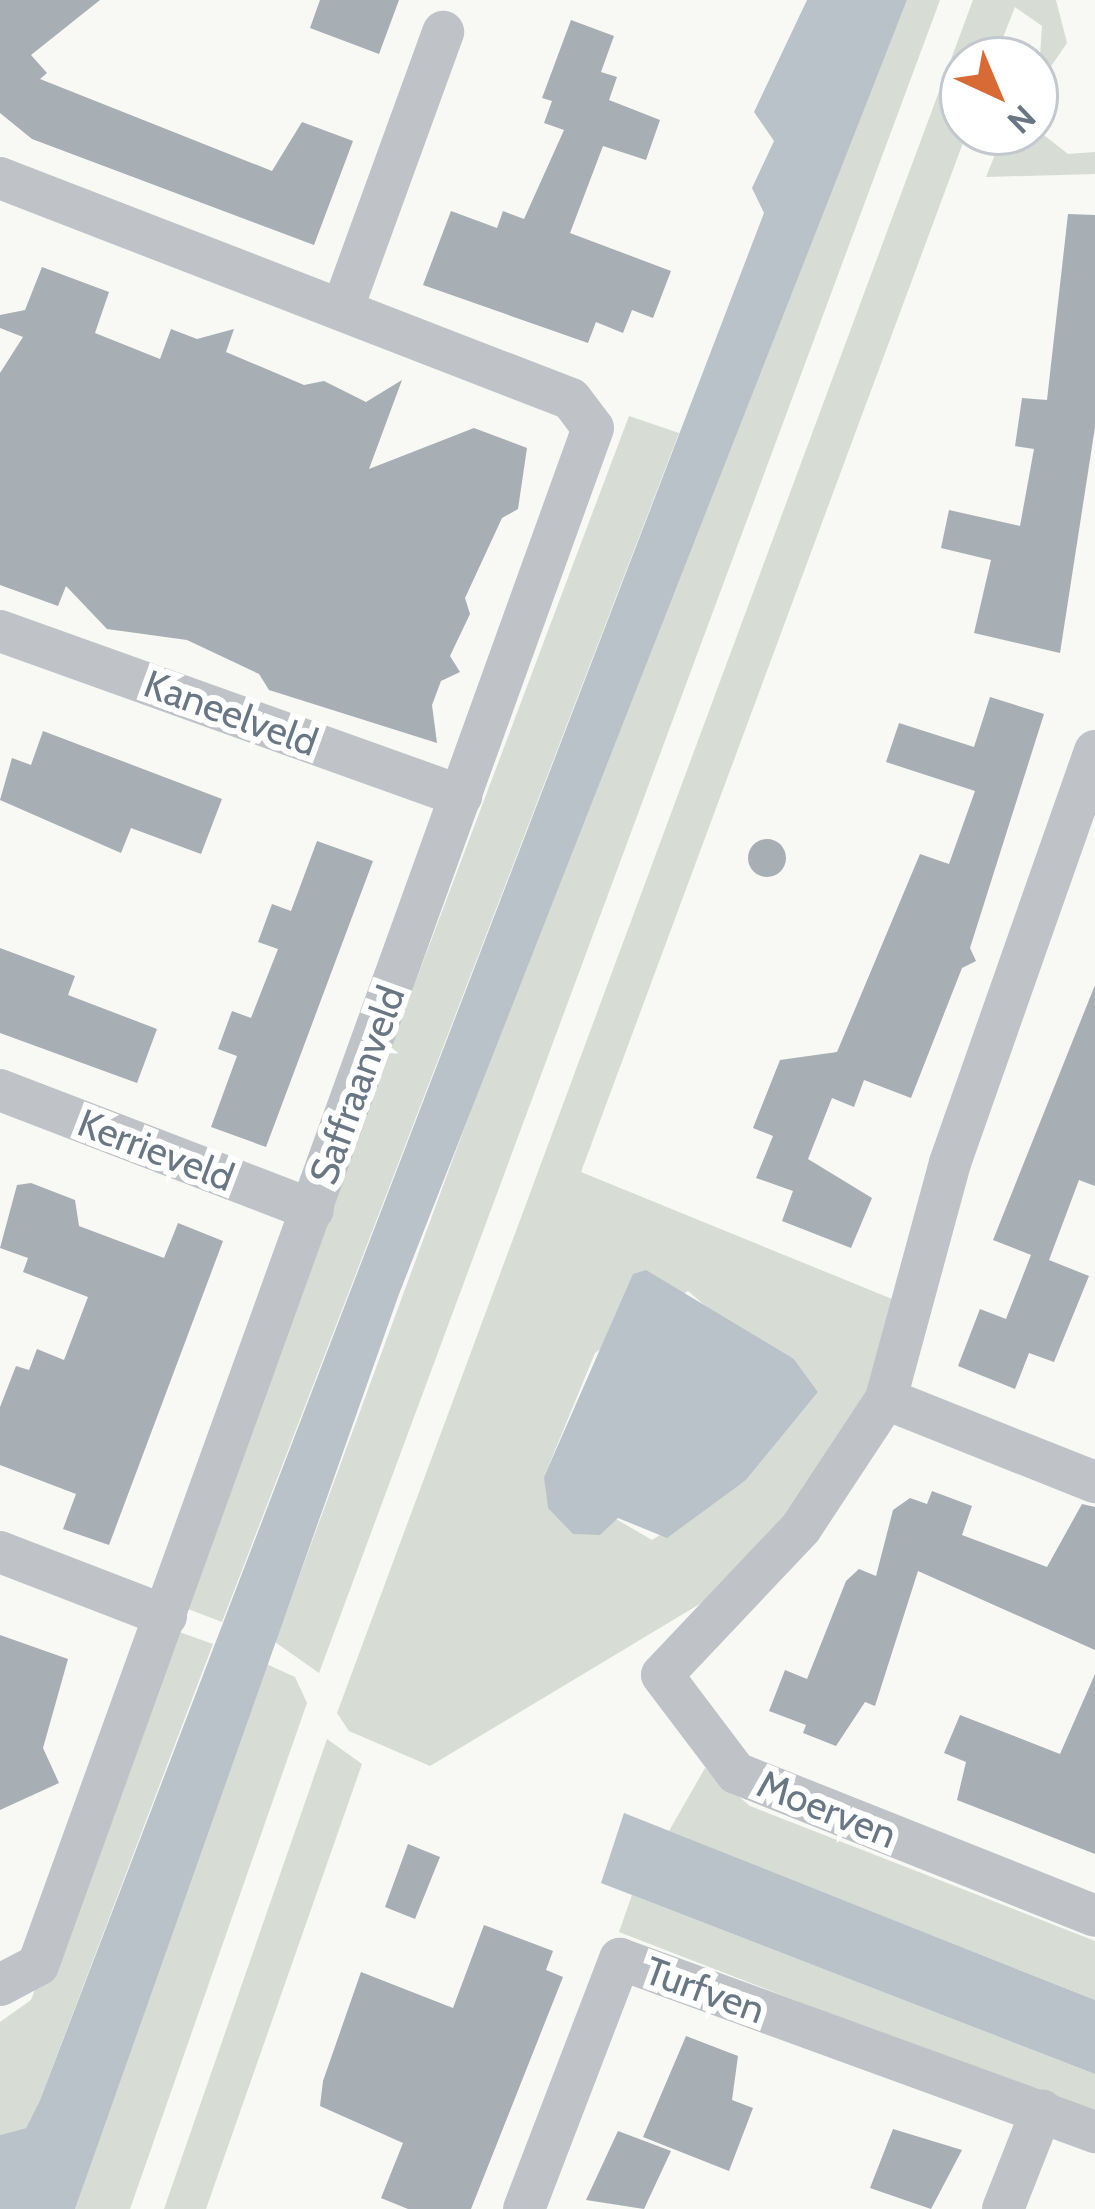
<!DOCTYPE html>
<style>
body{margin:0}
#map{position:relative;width:1095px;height:2209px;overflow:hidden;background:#f8f8f5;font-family:Cabin,sans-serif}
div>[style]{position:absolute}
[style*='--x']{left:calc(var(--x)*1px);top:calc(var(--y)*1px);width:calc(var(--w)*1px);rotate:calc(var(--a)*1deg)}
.green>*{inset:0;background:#d7dcd5}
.water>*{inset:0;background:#b9c2c8}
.building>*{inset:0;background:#a7aeb4}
.round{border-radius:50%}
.street>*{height:42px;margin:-21px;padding:0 21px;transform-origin:21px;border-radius:21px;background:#bfc3c7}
span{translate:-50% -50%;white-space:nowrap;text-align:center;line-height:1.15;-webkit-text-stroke:12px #fff;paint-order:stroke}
.street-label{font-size:39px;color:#697684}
.north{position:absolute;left:939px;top:36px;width:120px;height:120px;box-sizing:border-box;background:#fff;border:3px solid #c3c8ce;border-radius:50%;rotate:136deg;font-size:33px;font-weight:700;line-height:48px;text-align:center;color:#697684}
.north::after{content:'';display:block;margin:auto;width:42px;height:54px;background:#d86a35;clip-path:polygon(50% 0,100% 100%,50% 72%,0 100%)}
</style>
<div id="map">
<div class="green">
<div style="clip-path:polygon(907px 0,940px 0,319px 1673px,275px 1642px,572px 836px)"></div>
<div style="clip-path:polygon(evenodd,973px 0,1056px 0,1067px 43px,1041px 81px,1040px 132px,1068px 154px,1095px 152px,1095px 174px,986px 177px,1004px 132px,1035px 132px,1042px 26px,1015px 7px,994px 60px,963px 60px,967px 132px,581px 1172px,897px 1301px,884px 1365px,820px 1478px,708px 1599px,430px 1766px,349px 1731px,337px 1713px,973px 0,688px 1291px,739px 1335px,794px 1359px,818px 1392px,746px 1480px,652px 1540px,544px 1477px,595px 1353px,688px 1291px)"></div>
<div style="clip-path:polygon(629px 416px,679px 433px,222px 1622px,180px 1606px)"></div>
<div style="clip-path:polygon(171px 1629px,213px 1644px,40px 2100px,26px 2128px,0 2135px,0 2022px,31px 2000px)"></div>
<div style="clip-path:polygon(262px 1662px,295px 1677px,307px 1703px,130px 2209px,75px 2209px)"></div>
<div style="clip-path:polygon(327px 1739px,362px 1764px,206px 2209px,164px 2209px)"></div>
<div style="clip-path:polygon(705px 1768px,750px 1806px,1095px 1941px,1095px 2000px,669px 1831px)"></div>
<div style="clip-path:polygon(632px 1895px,1095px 2074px,1095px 2117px,619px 1932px)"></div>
</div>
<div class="water">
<div style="clip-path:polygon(807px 0,907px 0,399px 1294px,75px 2209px,0 2209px,0 2135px,26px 2128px,40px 2100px,764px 213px,752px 188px,774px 141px,754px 112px)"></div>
<div style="clip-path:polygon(646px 1270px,794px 1359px,818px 1392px,746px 1480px,667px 1538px,618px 1518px,600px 1535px,573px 1534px,548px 1508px,544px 1477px,633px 1274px)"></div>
<div style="clip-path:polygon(624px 1813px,1095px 2000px,1095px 2074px,601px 1883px)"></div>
</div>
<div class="building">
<div style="clip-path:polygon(0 0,100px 0,31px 55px,47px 73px,40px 79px,272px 171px,302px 122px,353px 141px,314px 245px,32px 139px,0 113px)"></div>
<div style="clip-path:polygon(320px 0,399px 0,379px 54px,310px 28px)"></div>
<div style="clip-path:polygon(571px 20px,614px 36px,601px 72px,617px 77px,609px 100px,660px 120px,646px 160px,603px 146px,570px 233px,671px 271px,653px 318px,632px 310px,623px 333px,596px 322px,588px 343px,423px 285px,451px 211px,497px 228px,503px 211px,524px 219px,564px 130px,544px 123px,552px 101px,542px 98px)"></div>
<div style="clip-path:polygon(1068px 214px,1095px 215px,1095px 427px,1060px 653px,974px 633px,991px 560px,941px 548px,949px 510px,1020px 526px,1034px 449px,1015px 446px,1022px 398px,1047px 400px)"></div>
<div style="clip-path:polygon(42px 267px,109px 292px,95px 333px,160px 359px,171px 329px,197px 339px,234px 329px,226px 352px,304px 385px,324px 381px,366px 402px,402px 380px,369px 469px,474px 428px,527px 448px,518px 509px,502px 518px,465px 598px,470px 614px,450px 656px,460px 672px,441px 681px,432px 705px,437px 743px,269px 690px,259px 674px,187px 640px,107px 629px,66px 586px,58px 606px,0 585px,0 373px,23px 337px,0 328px,0 315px,25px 310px)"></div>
<div style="clip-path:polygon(990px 697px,1044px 714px,970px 948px,976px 961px,962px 968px,911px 1098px,864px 1080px,854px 1107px,832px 1098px,808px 1159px,872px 1198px,851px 1248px,782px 1221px,793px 1191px,756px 1178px,773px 1136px,753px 1128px,780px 1060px,837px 1052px,920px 854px,949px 864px,975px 791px,886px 762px,899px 723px,974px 747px)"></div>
<div style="clip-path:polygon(43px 731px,222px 799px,201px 854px,131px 828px,121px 853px,0 800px,12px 758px,31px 765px)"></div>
<div class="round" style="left:748px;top:839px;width:38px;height:38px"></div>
<div style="clip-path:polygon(317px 841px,373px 861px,266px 1147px,211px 1127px,237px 1056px,218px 1049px,232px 1011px,251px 1018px,278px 949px,258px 942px,272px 904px,291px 911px)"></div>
<div style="clip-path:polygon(0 948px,75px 976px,68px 995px,157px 1029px,137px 1083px,0 1033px)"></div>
<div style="clip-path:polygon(1095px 985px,1095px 1186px,1079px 1180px,1049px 1260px,1089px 1276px,1054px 1362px,1029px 1353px,1015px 1389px,958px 1366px,980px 1309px,1006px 1319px,1031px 1255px,993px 1240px)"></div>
<div style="clip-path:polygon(31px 1183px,75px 1200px,79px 1226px,164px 1258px,178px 1223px,223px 1241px,109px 1545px,63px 1529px,76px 1494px,0 1465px,0 1407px,16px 1366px,29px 1370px,37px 1349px,64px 1360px,88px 1297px,23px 1272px,28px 1258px,0 1248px,17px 1185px)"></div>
<div style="clip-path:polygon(932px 1491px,972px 1506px,962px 1535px,1047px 1567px,1082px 1504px,1095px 1507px,1095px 1650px,918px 1571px,875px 1706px,865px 1702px,836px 1746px,803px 1733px,806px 1725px,769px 1711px,785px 1670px,807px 1679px,846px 1581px,859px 1569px,876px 1576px,893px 1510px,910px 1498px,927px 1504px)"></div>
<div style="clip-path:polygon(0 1635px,68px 1659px,43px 1748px,59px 1783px,0 1810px)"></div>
<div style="clip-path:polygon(1095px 1674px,1095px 1854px,957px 1800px,966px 1762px,944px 1753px,960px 1715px,1060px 1754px)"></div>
<div style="clip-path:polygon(408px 1844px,440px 1857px,415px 1919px,385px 1907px)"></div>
<div style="clip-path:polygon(484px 1925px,553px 1951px,546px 1970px,563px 1977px,471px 2209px,408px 2209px,381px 2198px,403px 2143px,320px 2106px,323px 2081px,361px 1972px,453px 2008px)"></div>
<div style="clip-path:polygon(686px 2036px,738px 2056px,732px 2100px,753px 2108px,729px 2171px,643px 2137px)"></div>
<div style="clip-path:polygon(893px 2129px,962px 2150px,931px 2209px,870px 2188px)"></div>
<div style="clip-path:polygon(618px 2131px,671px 2151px,644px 2209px,586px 2200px)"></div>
</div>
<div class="street">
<div style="--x:0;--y:178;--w:612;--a:21.16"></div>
<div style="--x:571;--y:399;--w:36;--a:53"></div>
<div style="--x:593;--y:428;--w:1634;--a:109.85"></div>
<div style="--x:38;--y:1965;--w:43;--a:152.2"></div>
<div style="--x:342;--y:310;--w:296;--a:-70"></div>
<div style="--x:0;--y:631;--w:490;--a:19.7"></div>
<div style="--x:1095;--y:751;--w:437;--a:109.4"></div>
<div style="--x:950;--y:1163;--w:245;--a:105.2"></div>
<div style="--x:886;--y:1399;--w:154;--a:123.4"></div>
<div style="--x:801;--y:1528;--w:202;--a:133.4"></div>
<div style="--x:662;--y:1675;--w:123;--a:52.9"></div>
<div style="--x:736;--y:1773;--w:386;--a:21.7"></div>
<div style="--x:0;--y:1090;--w:335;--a:21"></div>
<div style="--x:886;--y:1399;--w:225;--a:21.7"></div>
<div style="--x:0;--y:1552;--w:178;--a:21.1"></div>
<div style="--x:524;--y:2209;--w:268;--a:-69"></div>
<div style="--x:620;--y:1959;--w:506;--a:20.01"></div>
<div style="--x:1003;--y:2209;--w:106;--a:-68.5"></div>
</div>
<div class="street-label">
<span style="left:231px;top:713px;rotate:20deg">Kaneelveld</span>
<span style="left:357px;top:1085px;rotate:-70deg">Saffraanveld</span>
<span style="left:156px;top:1150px;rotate:21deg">Kerrieveld</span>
<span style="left:827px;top:1809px;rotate:22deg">Moerven</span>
<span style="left:705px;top:1990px;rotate:20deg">Turfven</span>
</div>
<div class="north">N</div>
</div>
